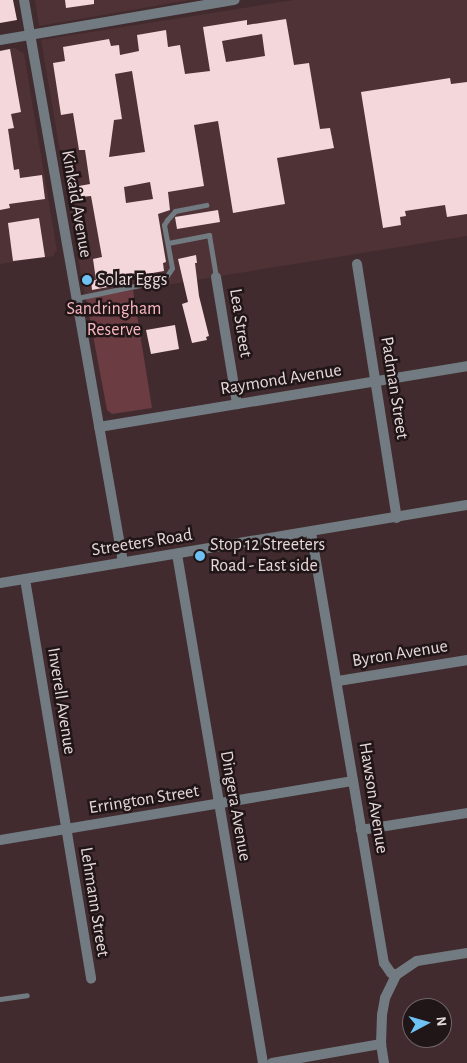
<!DOCTYPE html>
<style>
body{margin:0}
#map{position:relative;width:467px;height:1063px;overflow:hidden;background:#412b2e;font-family:"Alegreya Sans",sans-serif}
div>[style]{position:absolute}
[style*='--x']{left:calc(var(--x)*1px);top:calc(var(--y)*1px);width:calc(var(--w)*1px);rotate:calc(var(--a)*1deg)}
.built>*{inset:0;background:#4f3236}
.green>*{inset:0;background:#6c3c43}
.building>*{inset:0;background:#f4d7da}
.lane>*{height:5px;margin:-2.5px;padding:0 2.5px;transform-origin:2.5px;border-radius:2.5px;background:#717b81}
.street>*{height:10px;margin:-5px;padding:0 5px;transform-origin:5px;border-radius:5px;background:#717b81}
.dots>*{width:14px;height:14px;translate:-50% -50%;box-sizing:border-box;border:2px solid #201618;border-radius:50%}
span{translate:-50% -50%;white-space:nowrap;text-align:center;line-height:1.15;-webkit-text-stroke:5px #201618;paint-order:stroke}
.street-label{font-size:18px;color:#e7d8da}
.poi-label{font-size:18px;color:#e7d8da}
.left{translate:0 -50%;text-align:left}
.park-label{font-size:18px;color:#f9b7bf}
.north{position:absolute;left:402px;top:998px;width:50px;height:50px;box-sizing:border-box;background:#201618;border:1px solid #706466;border-radius:50%;rotate:84deg;font-size:14px;font-weight:700;line-height:20px;text-align:center;color:#e7d8da}
.north::after{content:'';display:block;margin:auto;width:18px;height:22px;background:#6dc2f3;clip-path:polygon(50% 0,100% 100%,50% 72%,0 100%)}
</style>
<div id="map">
<div class="built">
<div style="clip-path:polygon(35px 0,190px 0,39px 26px)"></div>
<div style="clip-path:polygon(294px 0,467px 0,467px 236px,85px 298px,41px 40px)"></div>
<div style="clip-path:polygon(15px 48px,24px 54px,57px 251px,54px 252px,54px 256px,0 264px,0 50px)"></div>
</div>
<div class="green">
<div style="clip-path:polygon(133px 290px,152px 408px,112px 414px,107px 410px,86px 298px)"></div>
</div>
<div class="building">
<div style="clip-path:polygon(0 0,13px 0,17px 20px,0 23px)"></div>
<div style="clip-path:polygon(65px 0,94px 0,94px 4px,66px 8px)"></div>
<div style="clip-path:polygon(evenodd,286px 19px,294px 65px,309px 63px,320px 129px,330px 128px,334px 148px,277px 158px,285px 204px,233px 213px,218px 121px,194px 125px,204px 186px,168px 192px,170px 210px,158px 214px,166px 262px,163px 263px,164px 271px,129px 277px,129px 283px,92px 290px,91px 281px,96px 280px,93px 259px,102px 257px,91px 196px,81px 197px,79px 186px,90px 184px,85px 150px,79px 150px,73px 113px,61px 115px,53px 63px,65px 61px,63px 47px,109px 39px,111px 46px,119px 45px,120px 55px,139px 51px,137px 35px,166px 30px,168px 47px,180px 45px,185px 74px,210px 71px,203px 27px,247px 20px,247px 25px,286px 19px,262px 34px,265px 56px,226px 62px,222px 41px,262px 34px,286px 19px,132px 71px,145px 152px,109px 157px,114px 120px,122px 119px,115px 74px,132px 71px,286px 19px,150px 182px,153px 199px,126px 203px,124px 187px,150px 182px)"></div>
<div style="clip-path:polygon(10px 49px,21px 112px,11px 114px,14px 128px,8px 129px,14px 170px,19px 169px,20px 178px,42px 175px,45px 199px,9px 204px,10px 208px,0 210px,0 51px)"></div>
<div style="clip-path:polygon(450px 78px,451px 84px,467px 82px,467px 214px,447px 217px,445px 205px,405px 211px,406px 216px,400px 217px,401px 225px,383px 228px,361px 92px)"></div>
<div style="clip-path:polygon(218px 210px,220px 222px,177px 229px,175px 217px)"></div>
<div style="clip-path:polygon(39px 218px,45px 257px,13px 261px,8px 223px)"></div>
<div style="clip-path:polygon(196px 255px,197px 263px,195px 263px,199px 296px,209px 336px,206px 337px,207px 340px,192px 343px,182px 304px,188px 302px,178px 259px)"></div>
<div style="clip-path:polygon(175px 325px,179px 349px,151px 354px,146px 330px)"></div>
</div>
<div class="lane">
<div style="--x:168;--y:243;--w:42;--a:-11"></div>
<div style="--x:209;--y:235;--w:43;--a:80.5"></div>
<div style="--x:77;--y:298;--w:89;--a:-11.7"></div>
<div style="--x:164;--y:280;--w:14;--a:-56"></div>
<div style="--x:172;--y:268;--w:44;--a:-100.5"></div>
<div style="--x:164;--y:225;--w:6;--a:-59"></div>
<div style="--x:167;--y:220;--w:12;--a:-48"></div>
<div style="--x:175;--y:211;--w:32;--a:-11"></div>
<div style="--x:0;--y:999;--w:27;--a:-8"></div>
</div>
<div class="street">
<div style="--x:24;--y:0;--w:571;--a:80.01"></div>
<div style="--x:0;--y:40;--w:238;--a:-9.7"></div>
<div style="--x:357;--y:264;--w:257;--a:81.1"></div>
<div style="--x:216;--y:277;--w:129;--a:80.6"></div>
<div style="--x:99;--y:427;--w:373;--a:-9.4"></div>
<div style="--x:311;--y:532;--w:437;--a:80.4"></div>
<div style="--x:384;--y:963;--w:12;--a:55"></div>
<div style="--x:391;--y:973;--w:5;--a:22"></div>
<div style="--x:177;--y:554;--w:516;--a:80.41"></div>
<div style="--x:25;--y:579;--w:405;--a:80.6"></div>
<div style="--x:0;--y:583;--w:473;--a:-9.5"></div>
<div style="--x:338;--y:681;--w:131;--a:-9.2"></div>
<div style="--x:361;--y:830;--w:107;--a:-9.1"></div>
<div style="--x:0;--y:840;--w:358;--a:-9.5"></div>
<div style="--x:272;--y:1063;--w:111;--a:-9.9"></div>
<div style="--x:384;--y:1063;--w:19;--a:-99"></div>
<div style="--x:381;--y:1044;--w:29;--a:-88"></div>
<div style="--x:382;--y:1015;--w:17;--a:-80"></div>
<div style="--x:385;--y:998;--w:25;--a:-64"></div>
<div style="--x:396;--y:975;--w:25;--a:-34"></div>
<div style="--x:417;--y:961;--w:51;--a:-9.1"></div>
</div>
<div class="dots">
<div style="left:87px;top:280px;background:#6dc2f3"></div>
<div style="left:200px;top:556px;background:#6dc2f3"></div>
</div>
<div class="street-label">
<span style="left:76px;top:204px;rotate:80deg">Kinkaid Avenue</span>
<span style="left:240px;top:323px;rotate:81deg">Lea Street</span>
<span style="left:281px;top:380px;rotate:-9deg">Raymond Avenue</span>
<span style="left:394px;top:388px;rotate:81deg">Padman Street</span>
<span style="left:142px;top:543px;rotate:-9deg">Streeters Road</span>
<span style="left:400px;top:654px;rotate:-9deg">Byron Avenue</span>
<span style="left:61px;top:701px;rotate:81deg">Inverell Avenue</span>
<span style="left:373px;top:798px;rotate:81deg">Hawson Avenue</span>
<span style="left:144px;top:800px;rotate:-9deg">Errington Street</span>
<span style="left:235px;top:806px;rotate:80deg">Dingera Avenue</span>
<span style="left:94px;top:902px;rotate:81deg">Lehmann Street</span>
</div>
<div class="poi-label">
<span class="left" style="left:97px;top:280px">Solar Eggs</span>
<span class="left" style="left:210px;top:556px">Stop 12 Streeters<br>Road - East side</span>
</div>
<div class="park-label">
<span style="left:114px;top:320px">Sandringham<br>Reserve</span>
</div>
<div class="north">N</div>
</div>
